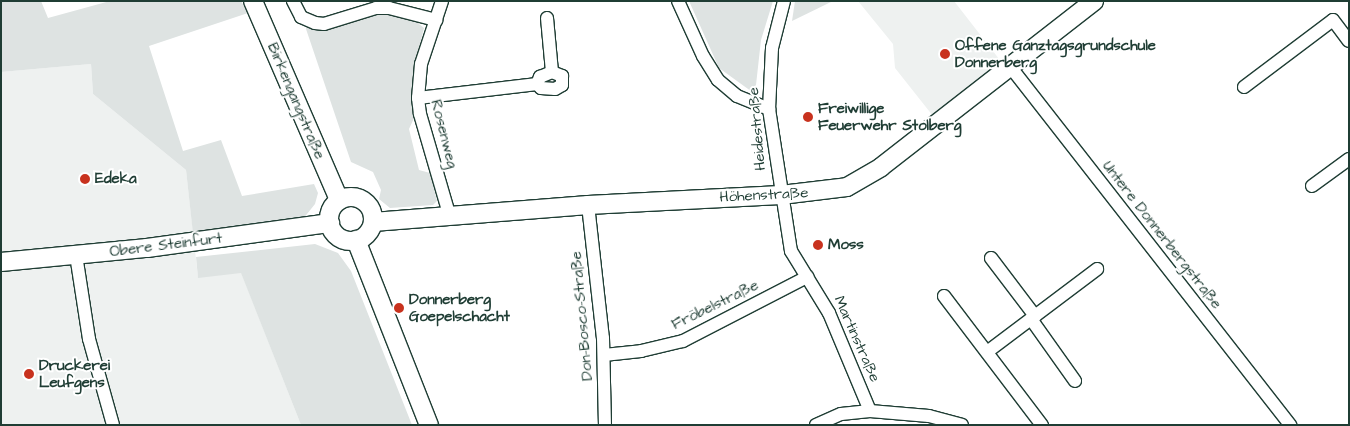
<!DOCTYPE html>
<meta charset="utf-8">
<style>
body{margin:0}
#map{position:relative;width:1350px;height:426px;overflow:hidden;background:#fff;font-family:"Architects Daughter",sans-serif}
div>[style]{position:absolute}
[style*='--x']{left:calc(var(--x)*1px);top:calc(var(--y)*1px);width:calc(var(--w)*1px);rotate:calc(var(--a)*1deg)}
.built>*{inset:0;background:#eef1f0}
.green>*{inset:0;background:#dee3e2}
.roads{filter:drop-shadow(1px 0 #1f3d34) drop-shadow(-1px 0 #1f3d34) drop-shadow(0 1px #1f3d34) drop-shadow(0 -1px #1f3d34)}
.street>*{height:12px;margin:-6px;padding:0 6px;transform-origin:6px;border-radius:6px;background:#fff}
.secondary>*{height:18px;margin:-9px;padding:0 9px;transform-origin:9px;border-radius:9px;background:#fff}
.secondary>.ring{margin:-9px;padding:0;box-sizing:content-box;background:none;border:18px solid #fff;border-radius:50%}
.dots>*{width:14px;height:14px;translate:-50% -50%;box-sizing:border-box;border:2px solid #fff;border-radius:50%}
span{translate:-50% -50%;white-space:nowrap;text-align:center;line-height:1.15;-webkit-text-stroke:4px #fff;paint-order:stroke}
.poi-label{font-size:15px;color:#1f3d34;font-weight:700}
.left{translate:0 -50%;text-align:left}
.street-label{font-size:15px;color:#1f3d34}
.frame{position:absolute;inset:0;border:2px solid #1f3d34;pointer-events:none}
</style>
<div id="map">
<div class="built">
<div style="clip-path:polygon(858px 1px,954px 1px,1003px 64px,933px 116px,895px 68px,893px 44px)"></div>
<div style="clip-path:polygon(91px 64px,93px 94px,186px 170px,198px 277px,241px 272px,301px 425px,1px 425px,1px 72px)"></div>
</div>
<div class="green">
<div style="clip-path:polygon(1px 1px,41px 1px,48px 18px,110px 1px,241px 1px,248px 13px,149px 46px,183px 151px,221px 140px,242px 196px,314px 184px,318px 193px,315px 204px,303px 219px,193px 234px,186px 170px,93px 94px,91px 64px,1px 72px)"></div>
<div style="clip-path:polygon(689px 1px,773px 1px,761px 40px,755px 94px,719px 68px)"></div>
<div style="clip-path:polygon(795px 1px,833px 1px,792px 21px)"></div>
<div style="clip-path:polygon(377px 11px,420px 18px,419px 24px,424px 28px,413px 71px,415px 116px,409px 129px,419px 170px,430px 173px,437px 201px,433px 205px,390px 208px,379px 199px,381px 190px,373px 172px,351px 162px,306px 29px,307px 25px)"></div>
<div style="clip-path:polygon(315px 244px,338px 253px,351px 271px,412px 425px,301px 425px,241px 273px,198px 278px,196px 257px)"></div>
</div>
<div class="roads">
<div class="street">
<div style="--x:293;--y:1;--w:18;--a:63"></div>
<div style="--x:301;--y:17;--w:15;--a:23"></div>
<div style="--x:315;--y:23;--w:9;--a:6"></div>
<div style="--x:324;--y:24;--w:54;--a:-17.1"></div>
<div style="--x:376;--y:8;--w:13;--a:0"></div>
<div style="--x:389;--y:8;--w:49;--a:14.3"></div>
<div style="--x:442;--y:1;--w:66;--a:108.4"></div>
<div style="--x:421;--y:64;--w:34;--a:95"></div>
<div style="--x:418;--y:98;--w:16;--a:83"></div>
<div style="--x:420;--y:114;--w:107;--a:73.8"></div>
<div style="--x:678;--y:1;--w:60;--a:65.6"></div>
<div style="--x:703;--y:56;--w:28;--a:58"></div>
<div style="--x:718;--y:80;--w:25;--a:40"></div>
<div style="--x:737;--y:96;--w:35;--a:22"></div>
<div style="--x:784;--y:1;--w:49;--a:104.3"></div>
<div style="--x:772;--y:48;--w:61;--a:92.8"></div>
<div style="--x:769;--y:109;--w:144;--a:81.2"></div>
<div style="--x:791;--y:251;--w:73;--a:58.5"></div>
<div style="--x:829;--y:313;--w:106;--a:67.3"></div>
<div style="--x:870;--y:411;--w:59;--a:4.8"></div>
<div style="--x:929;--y:416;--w:34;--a:15"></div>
<div style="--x:547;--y:18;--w:54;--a:84.7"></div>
<div style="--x:1009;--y:65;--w:457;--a:52"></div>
<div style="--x:552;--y:72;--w:11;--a:22"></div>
<div style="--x:562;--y:76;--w:9;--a:90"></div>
<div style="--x:562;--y:85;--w:8;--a:150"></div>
<div style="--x:555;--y:89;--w:14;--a:-176"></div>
<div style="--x:541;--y:88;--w:6;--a:-135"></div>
<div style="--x:537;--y:84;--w:8;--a:-67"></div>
<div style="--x:540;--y:77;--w:13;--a:-23"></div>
<div style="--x:1244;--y:87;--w:111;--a:-37"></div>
<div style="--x:1333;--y:20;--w:26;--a:53"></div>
<div style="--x:418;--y:98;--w:120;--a:-6.7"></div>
<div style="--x:1312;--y:186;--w:46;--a:-36.1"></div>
<div style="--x:588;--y:205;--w:134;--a:83.6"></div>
<div style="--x:603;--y:338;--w:87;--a:88.7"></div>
<div style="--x:76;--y:255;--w:85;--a:81.2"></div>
<div style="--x:89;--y:339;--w:89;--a:74.4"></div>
<div style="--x:991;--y:258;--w:73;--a:52.8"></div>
<div style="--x:944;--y:296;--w:162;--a:52.8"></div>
<div style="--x:1031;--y:319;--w:76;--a:54.6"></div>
<div style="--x:987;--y:352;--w:138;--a:-37"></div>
<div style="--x:604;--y:355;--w:37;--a:-6"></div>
<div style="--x:641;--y:351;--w:43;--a:-13.4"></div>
<div style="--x:683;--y:341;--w:140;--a:-27.3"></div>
<div style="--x:816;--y:425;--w:27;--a:-24"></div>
<div style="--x:841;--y:414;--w:29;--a:-6"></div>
</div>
<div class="secondary">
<div style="--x:253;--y:1;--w:217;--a:66.6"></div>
<div class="ring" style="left:329px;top:197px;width:26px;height:26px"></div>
<div style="--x:373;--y:222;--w:216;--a:-4.5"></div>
<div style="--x:588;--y:205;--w:193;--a:-3"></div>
<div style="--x:781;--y:195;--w:66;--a:-6.9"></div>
<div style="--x:847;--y:187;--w:39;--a:-30"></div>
<div style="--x:881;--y:167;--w:270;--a:-37.9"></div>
<div style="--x:356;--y:240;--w:199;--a:68.5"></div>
<div style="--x:1;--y:262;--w:147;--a:-5.5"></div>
<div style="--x:147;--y:248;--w:185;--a:-7.8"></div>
</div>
</div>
<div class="dots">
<div style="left:945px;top:54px;background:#c8321e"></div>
<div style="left:808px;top:117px;background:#c8321e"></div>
<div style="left:85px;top:179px;background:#c8321e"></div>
<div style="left:818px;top:245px;background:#c8321e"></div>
<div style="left:399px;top:308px;background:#c8321e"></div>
<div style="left:29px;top:374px;background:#c8321e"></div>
</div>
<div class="poi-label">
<span class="left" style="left:955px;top:54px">Offene Ganztagsgrundschule<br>Donnerberg</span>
<span class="left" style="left:818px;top:117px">Freiwillige<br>Feuerwehr Stolberg</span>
<span class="left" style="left:95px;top:179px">Edeka</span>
<span class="left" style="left:828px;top:245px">Moss</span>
<span class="left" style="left:409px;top:308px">Donnerberg<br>Goepelschacht</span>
<span class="left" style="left:39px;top:374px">Druckerei<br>Leufgens</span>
</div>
<div class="street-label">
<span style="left:296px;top:101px;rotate:67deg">Birkengangstraße</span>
<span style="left:757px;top:129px;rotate:-95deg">Heidestraße</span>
<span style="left:444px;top:134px;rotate:76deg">Rosenweg</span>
<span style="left:764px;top:195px;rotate:-3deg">Höhenstraße</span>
<span style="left:1162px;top:235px;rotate:52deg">Untere Donnerbergstraße</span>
<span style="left:166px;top:245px;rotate:-7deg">Obere Steinfurt</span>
<span style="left:715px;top:305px;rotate:-26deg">Fröbelstraße</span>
<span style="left:582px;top:316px;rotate:-95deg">Don-Bosco-Straße</span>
<span style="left:857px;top:339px;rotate:66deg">Martinstraße</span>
</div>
<div class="frame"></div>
</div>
